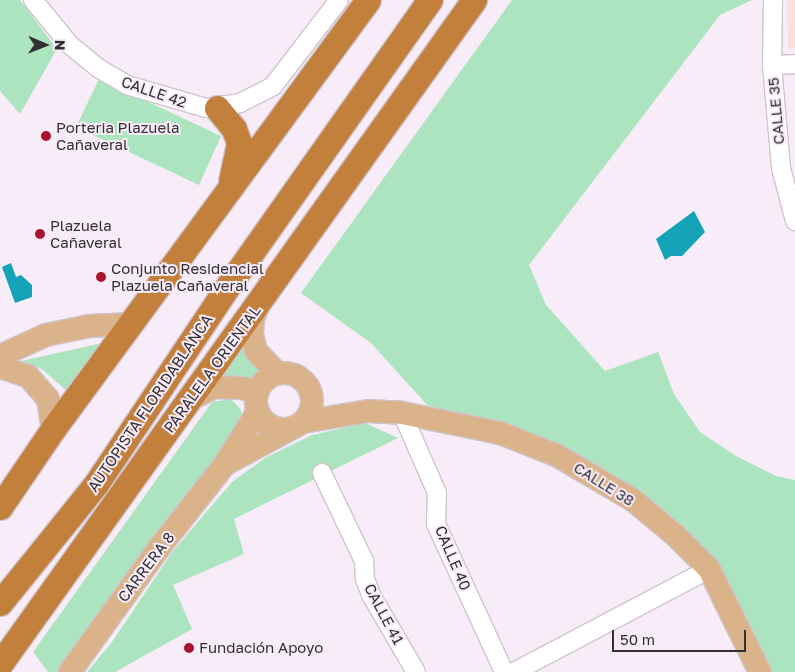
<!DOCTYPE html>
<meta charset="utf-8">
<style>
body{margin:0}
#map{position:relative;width:795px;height:672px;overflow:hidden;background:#f7ecf7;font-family:"Golos Text",sans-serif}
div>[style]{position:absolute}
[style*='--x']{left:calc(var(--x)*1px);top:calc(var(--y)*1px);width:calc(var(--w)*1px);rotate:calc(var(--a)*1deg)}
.education>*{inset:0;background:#fadfdd}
.green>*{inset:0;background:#ace4bf}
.water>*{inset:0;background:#15a3b7}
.roads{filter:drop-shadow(1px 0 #cfc5cf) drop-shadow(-1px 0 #cfc5cf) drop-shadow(0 1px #cfc5cf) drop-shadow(0 -1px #cfc5cf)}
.minor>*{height:18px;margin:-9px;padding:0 9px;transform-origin:9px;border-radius:9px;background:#fff}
.major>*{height:22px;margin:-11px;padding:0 11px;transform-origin:11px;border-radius:11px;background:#dbb38a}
.major>.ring{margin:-11px;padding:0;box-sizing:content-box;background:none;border:22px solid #dbb38a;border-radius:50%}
.highway>*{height:25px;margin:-12.5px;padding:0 12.5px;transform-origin:12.5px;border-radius:12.5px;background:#c3803c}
.dots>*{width:14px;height:14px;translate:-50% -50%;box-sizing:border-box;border:2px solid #f7ecf7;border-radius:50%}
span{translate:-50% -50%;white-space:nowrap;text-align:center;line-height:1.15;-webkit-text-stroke:4px #f7ecf7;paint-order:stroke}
.street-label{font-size:15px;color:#332f33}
.poi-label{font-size:15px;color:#332f33}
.left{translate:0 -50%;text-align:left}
.north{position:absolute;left:20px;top:20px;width:50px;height:50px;-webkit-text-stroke:4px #f7ecf7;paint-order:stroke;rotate:91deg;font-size:14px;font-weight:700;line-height:20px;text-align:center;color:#332f33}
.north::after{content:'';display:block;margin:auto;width:18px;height:22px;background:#332f33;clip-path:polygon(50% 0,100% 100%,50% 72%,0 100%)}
.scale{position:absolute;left:612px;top:630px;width:134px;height:22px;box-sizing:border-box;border:2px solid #332f33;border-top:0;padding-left:6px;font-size:15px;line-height:18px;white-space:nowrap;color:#332f33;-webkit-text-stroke:4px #f7ecf7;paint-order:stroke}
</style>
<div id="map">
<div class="education">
<div style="clip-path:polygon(787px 0,795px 0,795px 48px,788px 49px)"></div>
</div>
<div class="green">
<div style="clip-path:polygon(0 0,20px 0,57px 49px,20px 114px,0 91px)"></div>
<div style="clip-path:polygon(512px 0,752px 0,720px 15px,529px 265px,546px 305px,605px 371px,658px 352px,674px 394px,700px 432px,736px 456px,776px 476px,795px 480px,795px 672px,754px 672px,713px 595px,677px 547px,598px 477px,428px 406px,371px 343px,301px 293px)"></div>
<div style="clip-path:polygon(99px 79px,221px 136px,199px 185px,76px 127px)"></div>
<div style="clip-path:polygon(107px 342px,68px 392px,42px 369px,21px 361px)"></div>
<div style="clip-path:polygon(245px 342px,260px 375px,255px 385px,216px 380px)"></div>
<div style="clip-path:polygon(231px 399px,241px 410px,242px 422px,63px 672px,48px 672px,33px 652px,212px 402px)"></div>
<div style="clip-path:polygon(365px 423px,398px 438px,234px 519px,244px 554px,173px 585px,192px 629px,115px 672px,87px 672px,112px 642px,173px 551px,232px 482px,265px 458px,312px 435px)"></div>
</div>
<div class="water">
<div style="clip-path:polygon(694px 211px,705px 232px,682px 256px,671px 256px,665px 260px,656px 239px)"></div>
<div style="clip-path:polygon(11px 263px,16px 277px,21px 275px,32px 285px,32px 297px,15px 303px,2px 267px)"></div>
</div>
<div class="roads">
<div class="minor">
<div style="--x:33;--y:0;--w:58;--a:50.6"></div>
<div style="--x:70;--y:45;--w:36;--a:39"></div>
<div style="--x:98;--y:68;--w:34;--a:30"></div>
<div style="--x:127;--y:85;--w:82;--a:16.2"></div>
<div style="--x:206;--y:108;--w:34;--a:-8"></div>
<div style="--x:240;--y:103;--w:37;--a:-27"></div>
<div style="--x:273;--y:86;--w:108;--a:-52.5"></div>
<div style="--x:773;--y:0;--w:65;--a:90.9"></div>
<div style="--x:772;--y:65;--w:103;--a:85"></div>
<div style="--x:781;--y:168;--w:55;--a:75.2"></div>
<div style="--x:772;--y:65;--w:23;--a:-2"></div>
<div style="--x:402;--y:413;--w:87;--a:66.4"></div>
<div style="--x:437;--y:493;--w:31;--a:92"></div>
<div style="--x:436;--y:524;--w:163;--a:65.3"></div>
<div style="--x:322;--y:473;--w:98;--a:64.5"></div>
<div style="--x:364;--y:561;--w:18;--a:87"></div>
<div style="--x:365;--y:579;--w:17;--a:69"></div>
<div style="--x:371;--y:595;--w:89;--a:59.7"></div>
<div style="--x:514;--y:672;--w:221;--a:-27.8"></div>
</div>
<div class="major">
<div style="--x:259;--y:304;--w:16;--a:112"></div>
<div style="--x:253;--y:319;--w:16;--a:94"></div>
<div style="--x:252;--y:335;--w:16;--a:76"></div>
<div style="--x:256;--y:351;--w:32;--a:46"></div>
<div style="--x:0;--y:356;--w:51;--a:-24.5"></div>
<div style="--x:46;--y:335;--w:44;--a:-11.8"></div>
<div style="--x:89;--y:326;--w:43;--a:-2.7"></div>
<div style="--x:0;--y:367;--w:29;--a:18"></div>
<div style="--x:28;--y:376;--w:30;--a:49"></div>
<div style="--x:48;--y:399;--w:30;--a:81"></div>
<div class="ring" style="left:256px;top:373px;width:34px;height:34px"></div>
<div style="--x:187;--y:401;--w:30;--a:-27"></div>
<div style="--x:214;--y:387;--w:29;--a:2"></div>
<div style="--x:243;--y:388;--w:15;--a:23"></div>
<div style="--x:303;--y:422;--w:66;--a:-9.6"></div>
<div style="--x:368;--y:411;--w:34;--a:3"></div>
<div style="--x:402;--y:413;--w:100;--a:11.5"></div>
<div style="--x:500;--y:433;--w:60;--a:21.4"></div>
<div style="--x:556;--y:455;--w:89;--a:30.3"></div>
<div style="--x:633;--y:500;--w:56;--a:39.9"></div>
<div style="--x:676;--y:536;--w:47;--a:45"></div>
<div style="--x:709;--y:569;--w:115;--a:63.7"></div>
<div style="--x:231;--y:461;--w:69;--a:-28.4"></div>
<div style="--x:70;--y:672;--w:153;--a:-54.3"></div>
<div style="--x:159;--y:548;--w:107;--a:-51.8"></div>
<div style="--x:225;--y:464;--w:62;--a:-58.1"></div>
</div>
<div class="highway">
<div style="--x:217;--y:108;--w:27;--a:51"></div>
<div style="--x:234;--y:129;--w:15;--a:70"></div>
<div style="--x:239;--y:143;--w:38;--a:102"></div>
<div style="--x:0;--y:507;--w:94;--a:-55.8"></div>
<div style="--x:53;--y:429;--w:532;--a:-53.71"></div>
<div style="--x:0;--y:603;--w:153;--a:-51.1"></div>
<div style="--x:96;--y:484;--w:242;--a:-56.3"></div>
<div style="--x:230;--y:283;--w:347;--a:-54.8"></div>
<div style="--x:0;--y:664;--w:816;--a:-54.48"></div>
</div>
</div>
<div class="dots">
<div style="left:46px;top:136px;background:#aa132d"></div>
<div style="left:40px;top:234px;background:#aa132d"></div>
<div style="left:101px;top:277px;background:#aa132d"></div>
<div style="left:189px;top:648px;background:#aa132d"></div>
</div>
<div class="street-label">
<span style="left:154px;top:92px;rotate:19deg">CALLE 42</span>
<span style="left:776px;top:111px;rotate:-95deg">CALLE 35</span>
<span style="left:212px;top:369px;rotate:-54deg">PARALELA ORIENTAL</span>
<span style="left:150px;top:403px;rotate:-56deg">AUTOPISTA FLORIDABLANCA</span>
<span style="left:604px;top:484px;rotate:32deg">CALLE 38</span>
<span style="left:453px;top:558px;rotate:67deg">CALLE 40</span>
<span style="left:146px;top:567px;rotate:-53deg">CARRERA 8</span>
<span style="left:384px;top:614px;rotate:62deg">CALLE 41</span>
</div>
<div class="poi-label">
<span class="left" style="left:56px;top:136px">Porteria Plazuela<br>Cañaveral</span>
<span class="left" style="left:50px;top:234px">Plazuela<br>Cañaveral</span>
<span class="left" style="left:111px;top:277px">Conjunto Residencial<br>Plazuela Cañaveral</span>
<span class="left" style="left:199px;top:648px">Fundación Apoyo</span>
</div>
<div class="north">N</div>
<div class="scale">50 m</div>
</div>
